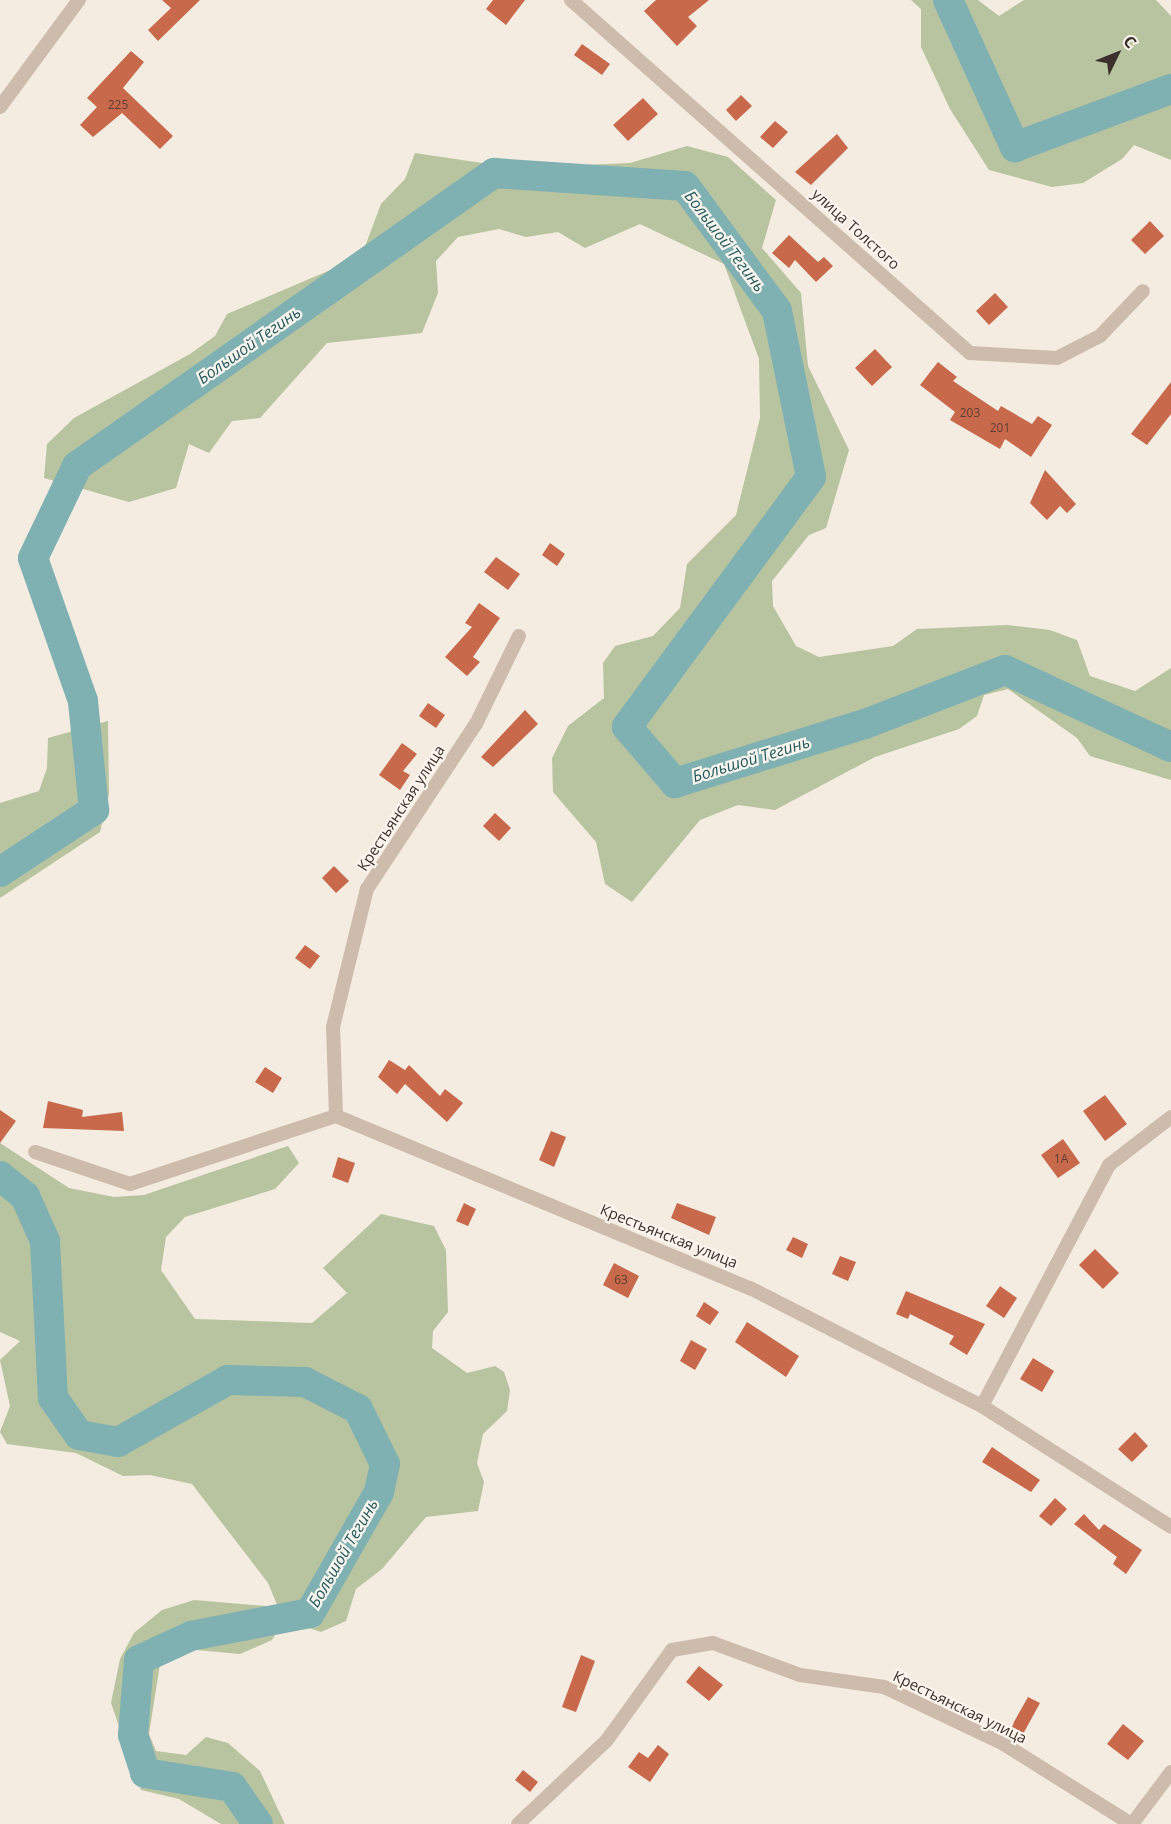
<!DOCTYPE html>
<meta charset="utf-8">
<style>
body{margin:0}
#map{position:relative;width:1171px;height:1824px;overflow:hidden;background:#f4ebe1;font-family:"Open Sans",sans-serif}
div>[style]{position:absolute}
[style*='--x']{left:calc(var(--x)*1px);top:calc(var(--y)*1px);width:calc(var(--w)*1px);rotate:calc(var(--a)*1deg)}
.green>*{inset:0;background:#b8c4a0}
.river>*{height:30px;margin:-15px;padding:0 15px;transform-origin:15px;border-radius:15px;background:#7fb0b2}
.building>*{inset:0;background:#c8694b}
.street>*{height:14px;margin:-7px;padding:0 7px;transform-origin:7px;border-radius:7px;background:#cdbbac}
span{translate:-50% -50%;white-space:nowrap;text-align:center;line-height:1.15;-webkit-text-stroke:4.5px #fbf5ee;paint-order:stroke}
.number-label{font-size:12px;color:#5e3e33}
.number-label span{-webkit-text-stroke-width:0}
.street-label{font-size:15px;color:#3b302b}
.water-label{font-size:16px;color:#1f5a5e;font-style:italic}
.north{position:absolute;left:1087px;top:24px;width:60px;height:60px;-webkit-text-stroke:4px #fbf5ee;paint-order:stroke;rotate:47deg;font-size:16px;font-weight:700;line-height:24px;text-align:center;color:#3b302b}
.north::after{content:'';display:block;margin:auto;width:21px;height:27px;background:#3b302b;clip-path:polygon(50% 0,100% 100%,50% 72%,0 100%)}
</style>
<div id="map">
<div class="green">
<div style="clip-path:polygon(911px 0,978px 0,999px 16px,1024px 0,1156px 0,1171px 16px,1171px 160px,1134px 145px,1122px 159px,1083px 183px,1052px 187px,989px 170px,950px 109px,921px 47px,921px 9px)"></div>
<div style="clip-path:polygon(687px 146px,728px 157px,776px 200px,762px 248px,801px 293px,808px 366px,849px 450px,826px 528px,809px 535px,772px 581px,773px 606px,796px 646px,819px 657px,893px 646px,917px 629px,1007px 625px,1050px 630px,1077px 640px,1090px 676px,1135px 691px,1171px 668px,1171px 780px,1090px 756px,1077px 738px,1008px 689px,984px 695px,977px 716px,959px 729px,875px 757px,775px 810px,738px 805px,700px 820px,632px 902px,605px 884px,596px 842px,553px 792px,552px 758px,568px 726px,604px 698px,603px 663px,615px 646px,653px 636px,680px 608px,687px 564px,736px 515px,760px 418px,759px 359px,724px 264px,640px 224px,585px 248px,558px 232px,526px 237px,499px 229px,458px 237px,436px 261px,438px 293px,422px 333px,327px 343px,260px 418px,232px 421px,209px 453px,189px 444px,176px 488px,129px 502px,44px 478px,47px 444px,74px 418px,190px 354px,215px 336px,227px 314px,361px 257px,381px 204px,405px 179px,415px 153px,482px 163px,585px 165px,630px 163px)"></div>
<div style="clip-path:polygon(108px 721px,109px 794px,100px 832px,0 898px,0 803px,39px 791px,47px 768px,48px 738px)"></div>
<div style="clip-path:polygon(0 1143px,69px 1188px,114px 1197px,144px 1195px,288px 1146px,299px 1163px,275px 1189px,185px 1217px,166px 1237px,161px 1270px,195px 1319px,312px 1323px,347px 1293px,323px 1268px,381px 1214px,434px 1226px,446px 1250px,448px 1312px,433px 1331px,432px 1348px,467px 1373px,495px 1366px,504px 1372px,510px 1390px,507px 1411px,483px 1434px,477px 1463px,484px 1482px,478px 1511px,426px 1517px,382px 1569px,356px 1589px,346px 1621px,321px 1632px,284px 1620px,272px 1640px,240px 1654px,186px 1649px,160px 1664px,149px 1734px,156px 1751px,186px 1755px,206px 1737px,228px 1743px,260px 1771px,285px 1824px,221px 1824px,179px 1799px,141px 1790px,111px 1703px,120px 1659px,134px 1633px,162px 1610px,194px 1600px,278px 1607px,268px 1583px,192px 1484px,150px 1475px,123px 1476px,76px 1453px,7px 1444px,0 1432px,10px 1406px,0 1360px,20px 1341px,0 1332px)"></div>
</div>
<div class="river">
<div style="--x:948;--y:0;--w:162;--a:65.5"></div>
<div style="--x:1015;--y:147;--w:166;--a:-20.4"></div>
<div style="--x:0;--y:872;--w:113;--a:-33.4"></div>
<div style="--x:94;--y:810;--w:110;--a:-95.8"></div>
<div style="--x:83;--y:701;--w:151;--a:-109.3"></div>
<div style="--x:33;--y:558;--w:102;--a:-64.4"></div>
<div style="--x:77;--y:466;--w:510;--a:-35.09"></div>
<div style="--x:494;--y:173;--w:191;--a:3.9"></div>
<div style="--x:685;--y:186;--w:155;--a:53.6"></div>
<div style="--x:777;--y:311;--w:169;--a:78.4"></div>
<div style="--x:811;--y:477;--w:310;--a:126.4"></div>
<div style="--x:627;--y:727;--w:74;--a:49.4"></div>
<div style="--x:675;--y:783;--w:199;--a:-17.3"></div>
<div style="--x:865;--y:724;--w:150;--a:-21.1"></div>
<div style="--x:1005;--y:670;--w:183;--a:24.9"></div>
<div style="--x:0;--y:1176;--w:32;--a:39"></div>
<div style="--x:25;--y:1196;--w:49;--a:66"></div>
<div style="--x:45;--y:1241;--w:157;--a:87.1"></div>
<div style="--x:53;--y:1398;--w:45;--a:54.9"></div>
<div style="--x:79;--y:1435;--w:40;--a:10"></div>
<div style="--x:118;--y:1442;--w:126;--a:-29.4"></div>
<div style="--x:228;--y:1380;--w:77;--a:1.5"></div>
<div style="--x:305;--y:1382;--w:59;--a:27"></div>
<div style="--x:358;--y:1409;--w:61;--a:63.9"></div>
<div style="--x:385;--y:1464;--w:29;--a:102"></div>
<div style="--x:379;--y:1492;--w:139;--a:119.7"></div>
<div style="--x:310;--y:1613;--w:121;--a:169.1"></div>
<div style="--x:191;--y:1636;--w:57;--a:155.2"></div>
<div style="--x:139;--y:1660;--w:75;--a:94.6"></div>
<div style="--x:133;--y:1735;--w:40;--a:72"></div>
<div style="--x:145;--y:1773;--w:88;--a:9.1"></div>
<div style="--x:232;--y:1787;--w:45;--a:54.9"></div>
</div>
<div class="building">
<div style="clip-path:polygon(162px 0,200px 0,158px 41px,148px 30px,171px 8px)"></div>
<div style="clip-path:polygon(493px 0,525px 0,506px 25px,486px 9px)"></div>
<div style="clip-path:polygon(656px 0,709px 0,688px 17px,697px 26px,677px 46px,644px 11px)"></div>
<div style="clip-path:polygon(582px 44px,610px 64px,602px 75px,574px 55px)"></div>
<div style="clip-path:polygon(131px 51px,144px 62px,123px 88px,173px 136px,160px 149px,122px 113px,93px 137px,80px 125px,97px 107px,87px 98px)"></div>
<div style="clip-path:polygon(741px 95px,752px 106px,736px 121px,726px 110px)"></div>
<div style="clip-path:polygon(643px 98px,658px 114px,628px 141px,613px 125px)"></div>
<div style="clip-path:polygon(775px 121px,788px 132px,773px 148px,760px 137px)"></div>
<div style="clip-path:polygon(837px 134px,848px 148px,811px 185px,795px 172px)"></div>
<div style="clip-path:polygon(1150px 221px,1164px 236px,1145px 254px,1131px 240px)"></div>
<div style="clip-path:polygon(789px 235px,818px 262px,824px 257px,833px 266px,816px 282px,795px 260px,789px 268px,772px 253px)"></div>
<div style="clip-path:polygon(995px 293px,1008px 307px,989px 325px,976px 311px)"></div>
<div style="clip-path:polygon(875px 349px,892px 367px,872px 386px,855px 368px)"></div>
<div style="clip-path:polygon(938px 362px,957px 377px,953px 381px,998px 411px,1001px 406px,1032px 424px,1038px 416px,1052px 425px,1031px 457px,1005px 439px,1000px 449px,950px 420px,955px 412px,920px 385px)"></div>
<div style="clip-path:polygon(1171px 382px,1171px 414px,1147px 445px,1131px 434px)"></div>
<div style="clip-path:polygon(1045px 470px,1076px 504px,1067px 513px,1060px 506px,1047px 520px,1030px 503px)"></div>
<div style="clip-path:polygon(550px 543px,565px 554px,557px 566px,542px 555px)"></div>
<div style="clip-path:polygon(496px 557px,520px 574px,508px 590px,484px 572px)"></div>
<div style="clip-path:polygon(479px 603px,500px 618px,473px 657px,480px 662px,467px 676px,445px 657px,472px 627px,465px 623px)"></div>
<div style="clip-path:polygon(428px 703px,445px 715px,436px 728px,419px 716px)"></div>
<div style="clip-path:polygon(525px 710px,538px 724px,493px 767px,481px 757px)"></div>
<div style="clip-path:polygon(402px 743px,417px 754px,403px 771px,410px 775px,400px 790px,379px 775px)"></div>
<div style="clip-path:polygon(495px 813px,511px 828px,499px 841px,483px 826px)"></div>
<div style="clip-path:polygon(334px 866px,349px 881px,336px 893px,322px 878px)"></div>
<div style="clip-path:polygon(305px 945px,320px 956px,310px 969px,295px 958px)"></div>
<div style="clip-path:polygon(389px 1060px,405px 1070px,409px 1065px,440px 1096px,445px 1089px,463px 1103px,447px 1122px,405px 1084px,397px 1094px,378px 1077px)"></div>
<div style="clip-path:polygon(265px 1067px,282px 1078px,273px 1093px,255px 1082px)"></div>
<div style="clip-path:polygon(1105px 1095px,1127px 1124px,1105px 1141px,1083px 1111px)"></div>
<div style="clip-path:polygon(48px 1101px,83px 1110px,82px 1117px,122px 1112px,124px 1131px,43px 1128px)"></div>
<div style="clip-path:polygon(0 1110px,16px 1121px,0 1143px)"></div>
<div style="clip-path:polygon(551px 1131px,566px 1137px,554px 1167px,539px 1160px)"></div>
<div style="clip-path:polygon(1063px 1139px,1080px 1163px,1058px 1178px,1041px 1155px)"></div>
<div style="clip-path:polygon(338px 1157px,355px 1163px,348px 1183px,332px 1177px)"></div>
<div style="clip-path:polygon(464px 1203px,476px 1209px,468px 1226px,456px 1221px)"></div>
<div style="clip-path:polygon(677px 1203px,716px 1217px,709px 1235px,671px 1218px)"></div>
<div style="clip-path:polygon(793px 1237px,808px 1244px,802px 1258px,786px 1250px)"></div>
<div style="clip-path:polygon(1095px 1249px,1119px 1273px,1103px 1289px,1079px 1265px)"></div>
<div style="clip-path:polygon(840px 1256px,856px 1262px,848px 1281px,832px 1274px)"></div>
<div style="clip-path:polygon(614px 1263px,639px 1276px,628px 1298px,603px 1285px)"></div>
<div style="clip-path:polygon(1000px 1286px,1017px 1298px,1004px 1318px,986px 1306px)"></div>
<div style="clip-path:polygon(906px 1291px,985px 1324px,967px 1355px,949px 1344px,954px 1336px,910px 1314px,908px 1319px,896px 1314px)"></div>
<div style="clip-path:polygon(704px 1302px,719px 1312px,710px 1325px,696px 1316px)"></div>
<div style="clip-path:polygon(747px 1322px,799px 1356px,786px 1377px,735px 1342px)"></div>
<div style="clip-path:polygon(691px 1340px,707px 1349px,695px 1370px,680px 1361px)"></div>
<div style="clip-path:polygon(1033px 1358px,1054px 1371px,1042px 1392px,1020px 1379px)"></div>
<div style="clip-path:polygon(1135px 1432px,1148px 1446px,1132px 1462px,1118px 1449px)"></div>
<div style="clip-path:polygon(992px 1447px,1040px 1480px,1031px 1492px,982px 1462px)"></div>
<div style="clip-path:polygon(1055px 1498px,1067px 1509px,1051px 1526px,1039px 1516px)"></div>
<div style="clip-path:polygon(1084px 1514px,1099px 1530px,1104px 1524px,1142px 1550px,1126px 1574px,1113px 1564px,1117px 1557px,1074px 1524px)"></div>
<div style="clip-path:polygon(581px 1655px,595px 1661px,576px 1712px,562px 1707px)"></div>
<div style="clip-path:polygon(699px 1666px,723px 1685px,709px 1701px,686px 1682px)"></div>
<div style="clip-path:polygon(1028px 1697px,1040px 1703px,1022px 1736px,1010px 1729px)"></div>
<div style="clip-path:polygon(1123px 1724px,1144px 1741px,1128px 1760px,1107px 1744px)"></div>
<div style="clip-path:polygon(658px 1745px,669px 1754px,650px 1782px,628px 1767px,639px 1752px,648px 1758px)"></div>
<div style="clip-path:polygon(523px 1770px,538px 1782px,530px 1792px,515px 1780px)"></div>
</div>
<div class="street">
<div style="--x:571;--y:0;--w:533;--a:41.5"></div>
<div style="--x:970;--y:353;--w:87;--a:3.3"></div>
<div style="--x:1057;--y:358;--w:48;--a:-27.1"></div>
<div style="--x:1100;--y:336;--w:62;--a:-46.3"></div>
<div style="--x:0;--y:107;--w:133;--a:-53.6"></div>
<div style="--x:336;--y:1116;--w:89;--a:-91.9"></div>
<div style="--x:333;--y:1027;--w:142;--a:-76.2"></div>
<div style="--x:367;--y:889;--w:198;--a:-56.6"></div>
<div style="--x:476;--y:724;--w:98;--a:-64"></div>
<div style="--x:35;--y:1152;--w:100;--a:18.6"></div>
<div style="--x:130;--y:1184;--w:217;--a:-18.3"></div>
<div style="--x:336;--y:1116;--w:448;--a:22.6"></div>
<div style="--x:750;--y:1288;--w:260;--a:27"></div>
<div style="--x:982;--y:1406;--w:224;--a:32.6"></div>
<div style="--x:982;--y:1406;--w:272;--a:-62.2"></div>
<div style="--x:1109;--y:1165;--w:78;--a:-37.7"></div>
<div style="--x:518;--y:1824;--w:122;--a:-43.3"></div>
<div style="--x:607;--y:1740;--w:111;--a:-54.2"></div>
<div style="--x:672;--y:1650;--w:42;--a:-9.7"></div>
<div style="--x:713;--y:1643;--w:93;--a:20.2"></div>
<div style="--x:800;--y:1675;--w:85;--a:8.1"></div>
<div style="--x:884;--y:1687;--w:131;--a:25.4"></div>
<div style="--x:1002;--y:1743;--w:152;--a:32.1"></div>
<div style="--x:1132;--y:1824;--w:65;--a:-53.1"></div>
</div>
<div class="number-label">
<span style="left:118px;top:105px">225</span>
<span style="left:970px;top:413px">203</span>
<span style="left:1000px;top:428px">201</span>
<span style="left:1061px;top:1159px">1А</span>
<span style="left:621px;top:1280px">63</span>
</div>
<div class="street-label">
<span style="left:856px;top:229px;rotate:42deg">улица Толстого</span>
<span style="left:401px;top:808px;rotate:-57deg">Крестьянская улица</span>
<span style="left:669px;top:1236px;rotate:22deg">Крестьянская улица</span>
<span style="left:960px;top:1707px;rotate:26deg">Крестьянская улица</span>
</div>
<div class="water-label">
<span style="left:725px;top:241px;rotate:53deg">Большой Тегинь</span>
<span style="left:249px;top:345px;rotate:-35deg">Большой Тегинь</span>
<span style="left:751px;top:759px;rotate:-17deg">Большой Тегинь</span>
<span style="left:343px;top:1553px;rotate:-60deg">Большой Тегинь</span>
</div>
<div class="north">С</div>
</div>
